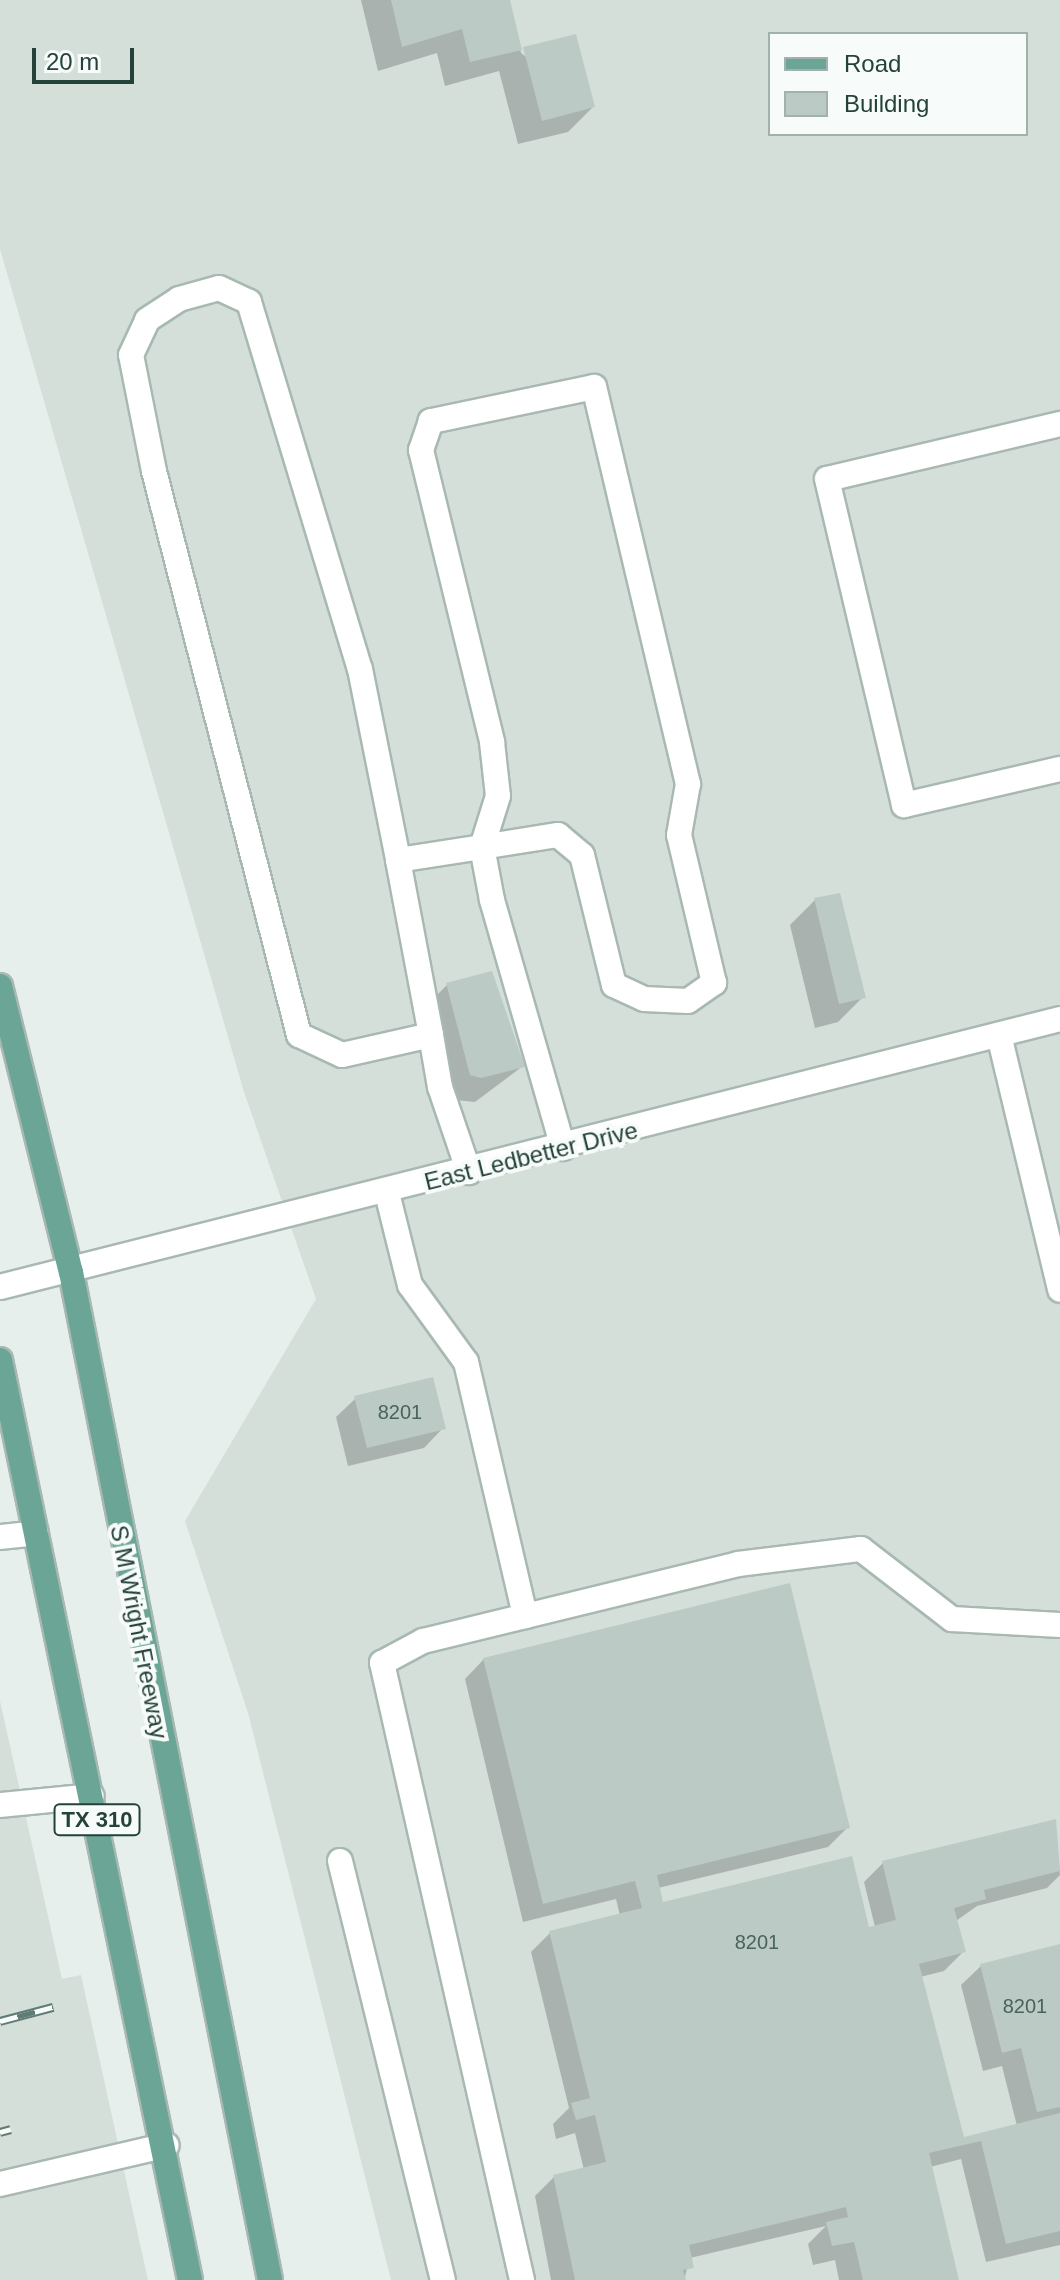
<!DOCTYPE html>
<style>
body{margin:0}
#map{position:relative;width:1060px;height:2280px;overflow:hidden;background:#e6efeb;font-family:Arial,sans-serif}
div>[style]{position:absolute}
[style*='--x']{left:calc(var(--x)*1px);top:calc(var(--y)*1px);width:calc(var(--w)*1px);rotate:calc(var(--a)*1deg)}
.built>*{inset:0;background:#d4dfda}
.shadow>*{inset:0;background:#0003}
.building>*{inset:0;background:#bbcac4}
.roads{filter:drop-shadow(2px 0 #a8b8b2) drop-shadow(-2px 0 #a8b8b2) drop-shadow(0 2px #a8b8b2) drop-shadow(0 -2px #a8b8b2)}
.minor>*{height:24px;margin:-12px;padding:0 12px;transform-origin:12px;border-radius:12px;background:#fff}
.major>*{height:24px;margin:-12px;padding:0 12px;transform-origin:12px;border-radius:12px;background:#6aa596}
.rail>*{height:9px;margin-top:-4.5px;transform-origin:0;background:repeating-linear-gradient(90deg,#f7fbf9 0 18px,#5f7d75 0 36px);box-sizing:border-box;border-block:2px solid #5f7d75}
span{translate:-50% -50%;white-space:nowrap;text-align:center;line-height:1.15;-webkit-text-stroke:8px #f7fbf9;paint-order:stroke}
.number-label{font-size:20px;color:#4a645c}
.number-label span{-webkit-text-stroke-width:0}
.shield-label span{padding:2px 6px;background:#f7fbf9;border:2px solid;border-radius:6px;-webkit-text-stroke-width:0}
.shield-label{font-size:22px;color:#24423a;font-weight:700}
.street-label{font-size:24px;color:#24423a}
.legend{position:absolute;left:768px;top:32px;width:260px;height:104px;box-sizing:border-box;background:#f7fbf9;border:2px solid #a3b1ad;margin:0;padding:10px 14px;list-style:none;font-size:24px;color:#24423a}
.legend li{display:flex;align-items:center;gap:16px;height:40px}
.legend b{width:40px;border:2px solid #a3b1ad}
.scale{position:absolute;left:32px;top:48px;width:102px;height:36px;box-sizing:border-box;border:4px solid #24423a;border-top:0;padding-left:10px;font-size:24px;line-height:28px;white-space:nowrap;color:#24423a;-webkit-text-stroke:6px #f7fbf9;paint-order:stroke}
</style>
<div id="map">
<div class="built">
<div style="clip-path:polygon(evenodd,0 0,1060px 0,1060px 2280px,391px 2280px,248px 1713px,185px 1521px,316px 1299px,244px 1092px,0 249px,0 0,770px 34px,1026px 34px,1026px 134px,770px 134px,770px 34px)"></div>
<div style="clip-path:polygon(0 1701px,62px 1979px,81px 1975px,148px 2280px,0 2280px)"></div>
</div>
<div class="shadow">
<div style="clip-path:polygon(361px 0,508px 0,521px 53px,593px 107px,568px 132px,518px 144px,499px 71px,445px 86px,437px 53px,378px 71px)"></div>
<div style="clip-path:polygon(815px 900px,863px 997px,838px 1022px,815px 1028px,790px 925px)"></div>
<div style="clip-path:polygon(447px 985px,523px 1066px,475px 1102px,445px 1099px,422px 1010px)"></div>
<div style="clip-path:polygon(356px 1398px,443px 1428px,424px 1448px,348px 1466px,336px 1417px)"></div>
<div style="clip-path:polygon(484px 1659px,847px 1828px,828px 1847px,658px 1888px,662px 1904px,867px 1929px,875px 1927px,864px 1882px,883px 1863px,1055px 1821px,1060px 1875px,1047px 1888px,977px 1906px,956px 1921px,963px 1952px,944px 1971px,920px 1977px,963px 2139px,1017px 2126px,1002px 2066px,983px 2071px,961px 1985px,981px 1966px,1060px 1946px,1060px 2245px,986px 2262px,961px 2159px,930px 2167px,957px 2280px,839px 2280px,835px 2260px,813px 2265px,808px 2244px,826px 2226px,690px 2258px,684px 2280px,551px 2280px,535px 2196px,554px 2177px,584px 2170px,575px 2133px,556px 2139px,553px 2124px,569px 2108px,531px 1952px,550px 1933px,620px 1916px,616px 1899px,523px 1922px,465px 1679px)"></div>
</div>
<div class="building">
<div style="clip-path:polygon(391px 0,510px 0,522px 50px,470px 62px,462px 29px,402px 47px)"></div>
<div style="clip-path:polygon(576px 34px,595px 107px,542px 121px,523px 47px)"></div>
<div style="clip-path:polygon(840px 893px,866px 998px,839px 1004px,814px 898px)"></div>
<div style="clip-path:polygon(492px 971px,525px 1067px,481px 1078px,470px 1075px,446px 983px)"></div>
<div style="clip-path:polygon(433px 1377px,446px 1429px,367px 1448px,354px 1396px)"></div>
<div style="clip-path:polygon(790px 1583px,850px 1828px,657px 1875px,663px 1902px,852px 1856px,869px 1927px,896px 1920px,882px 1861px,1056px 1819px,1060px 1871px,984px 1890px,986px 1899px,954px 1908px,966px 1952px,919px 1964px,964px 2137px,1060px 2113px,1060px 2231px,1006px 2244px,981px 2141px,929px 2153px,959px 2280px,863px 2280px,854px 2242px,832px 2246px,826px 2222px,848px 2217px,846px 2207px,689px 2245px,694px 2268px,683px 2270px,686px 2280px,575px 2280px,553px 2175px,606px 2162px,595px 2115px,576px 2120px,571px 2103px,590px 2098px,549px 1931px,642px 1908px,635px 1881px,543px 1904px,483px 1658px)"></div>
<div style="clip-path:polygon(1060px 1944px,1060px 2107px,1037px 2112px,1021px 2048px,1002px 2053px,980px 1964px)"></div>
</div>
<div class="roads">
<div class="minor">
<div style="--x:1060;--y:424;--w:239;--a:166.7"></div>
<div style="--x:827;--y:479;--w:335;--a:76.7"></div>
<div style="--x:904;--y:805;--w:160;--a:-13"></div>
<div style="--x:398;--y:860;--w:85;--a:-8.8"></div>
<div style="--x:482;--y:847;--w:77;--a:-9"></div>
<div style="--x:558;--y:835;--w:31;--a:40"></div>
<div style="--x:582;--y:855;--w:134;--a:76.2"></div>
<div style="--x:614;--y:985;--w:33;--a:25"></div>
<div style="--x:644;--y:999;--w:44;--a:2.6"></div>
<div style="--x:688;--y:1001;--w:32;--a:-35"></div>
<div style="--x:714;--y:983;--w:152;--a:-103.3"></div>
<div style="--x:679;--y:835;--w:52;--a:-80"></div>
<div style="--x:688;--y:784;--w:408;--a:-103.3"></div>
<div style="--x:594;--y:387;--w:167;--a:168.2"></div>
<div style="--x:431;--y:421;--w:31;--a:109"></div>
<div style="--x:421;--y:450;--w:301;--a:76.3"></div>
<div style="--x:492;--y:742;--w:54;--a:83.7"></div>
<div style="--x:498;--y:796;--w:53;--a:107.4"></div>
<div style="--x:482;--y:847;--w:54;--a:79.3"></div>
<div style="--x:492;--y:900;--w:258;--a:74"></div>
<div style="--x:431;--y:1035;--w:91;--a:167.3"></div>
<div style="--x:342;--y:1055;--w:47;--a:-155.1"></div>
<div style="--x:299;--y:1035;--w:582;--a:-104.42"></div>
<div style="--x:154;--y:471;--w:118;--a:-101.2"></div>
<div style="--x:131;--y:355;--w:38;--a:-65"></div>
<div style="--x:147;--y:320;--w:38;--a:-33"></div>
<div style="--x:179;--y:299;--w:41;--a:-15.4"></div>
<div style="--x:219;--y:288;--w:33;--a:25"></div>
<div style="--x:249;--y:302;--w:383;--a:73.2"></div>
<div style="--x:360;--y:669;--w:195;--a:78.7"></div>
<div style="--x:398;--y:860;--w:178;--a:79.3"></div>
<div style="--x:431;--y:1035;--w:53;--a:80.2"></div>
<div style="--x:440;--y:1087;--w:90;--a:71.2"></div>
<div style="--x:999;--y:1035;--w:262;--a:76.5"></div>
<div style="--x:387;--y:1193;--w:95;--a:76"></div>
<div style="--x:410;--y:1285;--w:95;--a:54"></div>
<div style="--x:466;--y:1362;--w:261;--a:76.9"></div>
<div style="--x:0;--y:1287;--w:1093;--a:-14.19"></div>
<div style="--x:0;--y:1537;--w:36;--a:-6"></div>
<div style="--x:0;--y:1805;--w:92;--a:-5.6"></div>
<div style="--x:340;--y:1861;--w:431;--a:76.2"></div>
<div style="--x:0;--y:2184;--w:171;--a:-13.1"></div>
<div style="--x:522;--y:2280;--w:633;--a:-102.78"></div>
<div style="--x:382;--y:1663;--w:47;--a:-28.2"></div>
<div style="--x:423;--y:1641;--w:324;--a:-13.7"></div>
<div style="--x:738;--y:1564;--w:124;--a:-7"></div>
<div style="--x:861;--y:1549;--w:115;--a:37.6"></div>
<div style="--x:952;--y:1619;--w:108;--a:3.2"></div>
</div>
<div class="major">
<div style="--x:0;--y:986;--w:295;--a:76.1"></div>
<div style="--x:71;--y:1272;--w:1027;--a:78.83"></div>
<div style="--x:0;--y:1360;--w:939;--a:78.33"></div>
</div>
</div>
<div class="rail">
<div style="--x:0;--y:2021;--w:55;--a:-14.8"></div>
<div style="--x:0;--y:2132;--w:11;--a:-15"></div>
</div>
<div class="number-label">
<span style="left:400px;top:1412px">8201</span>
<span style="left:757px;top:1942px">8201</span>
<span style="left:1025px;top:2006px">8201</span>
</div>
<div class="shield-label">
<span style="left:97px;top:1820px">TX 310</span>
</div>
<div class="street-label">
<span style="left:531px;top:1156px;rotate:-14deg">East Ledbetter Drive</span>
<span style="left:139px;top:1632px;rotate:79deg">S M Wright Freeway</span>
</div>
<ul class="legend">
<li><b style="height:10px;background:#6aa596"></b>Road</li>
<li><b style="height:22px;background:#bbcac4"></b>Building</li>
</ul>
<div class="scale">20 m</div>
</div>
